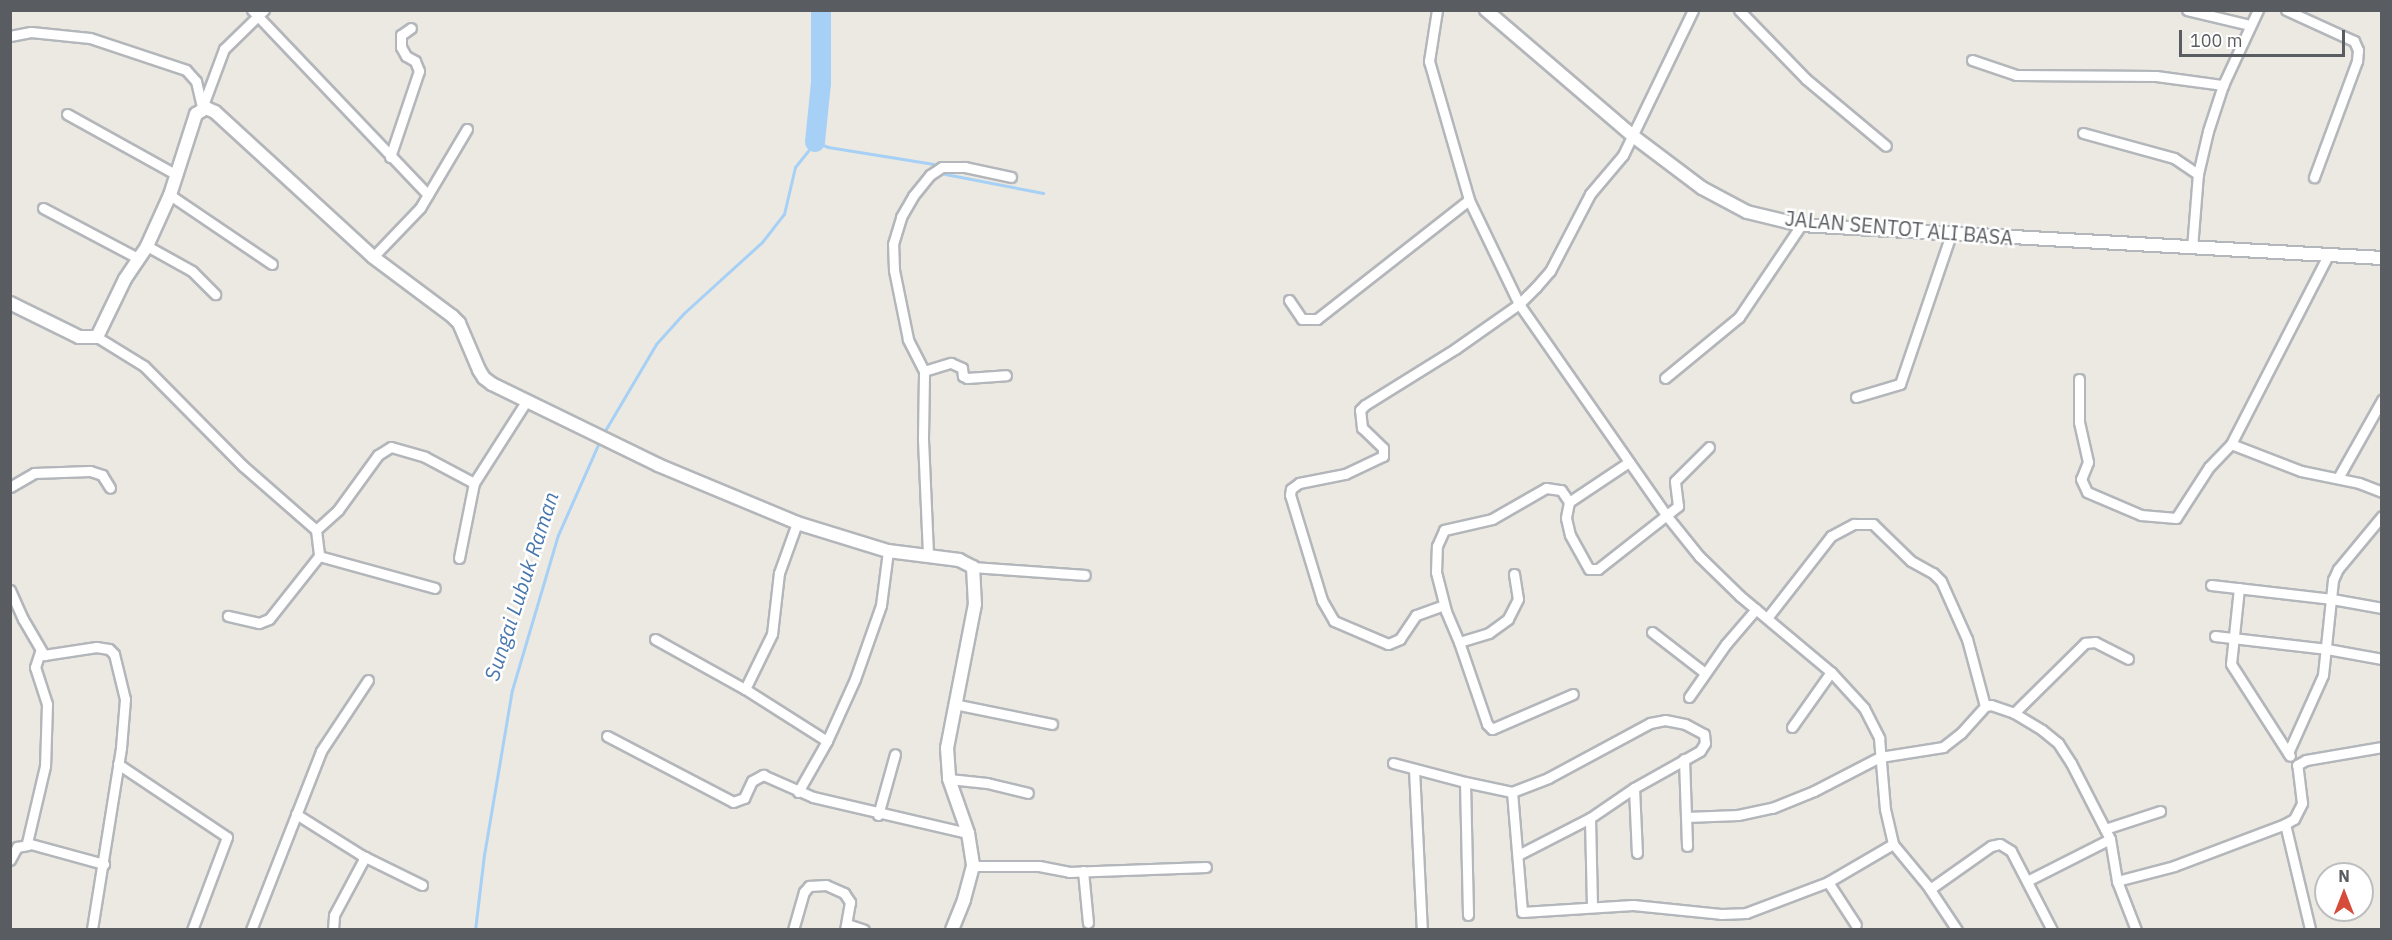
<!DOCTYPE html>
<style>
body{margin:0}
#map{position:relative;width:2392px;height:940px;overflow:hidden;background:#ebe9e1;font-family:"IBM Plex Sans",sans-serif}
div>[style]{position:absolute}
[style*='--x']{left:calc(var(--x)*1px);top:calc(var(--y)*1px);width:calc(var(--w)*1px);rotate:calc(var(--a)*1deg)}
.stream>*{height:3px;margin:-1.5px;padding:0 1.5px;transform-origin:1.5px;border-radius:1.5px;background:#a6d0f6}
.river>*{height:20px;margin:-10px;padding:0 10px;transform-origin:10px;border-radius:10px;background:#a6d0f6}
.roads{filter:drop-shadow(2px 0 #b3b6ba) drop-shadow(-2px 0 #b3b6ba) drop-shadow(0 2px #b3b6ba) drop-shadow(0 -2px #b3b6ba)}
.street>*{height:9px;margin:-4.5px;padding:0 4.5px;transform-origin:4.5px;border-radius:4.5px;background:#fff}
.secondary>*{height:12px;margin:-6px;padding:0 6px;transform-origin:6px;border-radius:6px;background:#fff}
span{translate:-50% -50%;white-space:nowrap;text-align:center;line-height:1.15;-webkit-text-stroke:5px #fff;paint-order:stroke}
.street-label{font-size:20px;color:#595c60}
.water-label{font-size:21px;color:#4977ad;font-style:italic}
.frame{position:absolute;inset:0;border:12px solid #595c60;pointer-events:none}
.north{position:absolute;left:2314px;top:862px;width:60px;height:60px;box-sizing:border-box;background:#fff;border:2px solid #bdbebf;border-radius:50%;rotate:0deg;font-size:16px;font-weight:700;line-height:24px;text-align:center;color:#595c60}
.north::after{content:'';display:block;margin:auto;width:21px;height:27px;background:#d64c3b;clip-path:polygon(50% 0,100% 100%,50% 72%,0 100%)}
.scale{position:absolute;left:2179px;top:30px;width:166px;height:27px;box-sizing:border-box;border:3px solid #595c60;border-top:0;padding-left:8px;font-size:18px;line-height:21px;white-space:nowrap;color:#595c60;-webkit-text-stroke:4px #fff;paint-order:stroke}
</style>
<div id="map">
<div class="stream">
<div style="--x:945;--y:174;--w:100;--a:11"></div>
<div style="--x:603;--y:434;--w:104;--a:-59.5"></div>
<div style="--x:656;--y:344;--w:42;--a:-47.9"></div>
<div style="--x:684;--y:313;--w:105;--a:-42.3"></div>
<div style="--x:762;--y:242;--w:36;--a:-52"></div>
<div style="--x:784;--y:214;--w:48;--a:-76.8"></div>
<div style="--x:795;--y:167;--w:32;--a:-51"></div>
<div style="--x:815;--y:142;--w:14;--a:21"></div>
<div style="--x:828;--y:147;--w:107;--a:9.1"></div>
<div style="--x:475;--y:930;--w:76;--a:-83.2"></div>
<div style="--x:484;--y:855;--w:167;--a:-80.4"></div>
<div style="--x:512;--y:690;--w:162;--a:-73.5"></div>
<div style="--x:558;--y:535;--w:104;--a:-66.1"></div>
</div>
<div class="river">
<div style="--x:815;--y:142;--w:59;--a:-84.2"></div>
<div style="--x:821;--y:83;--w:73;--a:-90"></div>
</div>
<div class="roads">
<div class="street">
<div style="--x:252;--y:10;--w:255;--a:46.4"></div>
<div style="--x:1437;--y:10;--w:52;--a:98.9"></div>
<div style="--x:1429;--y:61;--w:145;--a:73.9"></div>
<div style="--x:1469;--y:200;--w:115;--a:64.3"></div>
<div style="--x:1519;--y:304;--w:257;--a:55.1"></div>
<div style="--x:1666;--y:515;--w:53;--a:51.2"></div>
<div style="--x:1699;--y:556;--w:57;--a:44.3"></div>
<div style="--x:1740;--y:596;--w:119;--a:39.9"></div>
<div style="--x:1831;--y:672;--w:49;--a:47.5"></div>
<div style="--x:1864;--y:708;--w:34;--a:63"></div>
<div style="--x:1879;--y:738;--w:71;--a:85.2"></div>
<div style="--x:1885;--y:809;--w:36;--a:77"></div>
<div style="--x:1893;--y:844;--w:53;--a:50.3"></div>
<div style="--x:1927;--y:885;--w:54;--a:56.3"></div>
<div style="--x:1739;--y:10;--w:96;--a:45.8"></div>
<div style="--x:1806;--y:79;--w:104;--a:39.9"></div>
<div style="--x:2187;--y:10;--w:65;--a:13.4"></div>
<div style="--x:2286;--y:10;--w:75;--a:24.5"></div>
<div style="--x:2354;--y:41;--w:10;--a:66"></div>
<div style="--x:2358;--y:50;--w:11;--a:95"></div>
<div style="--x:2357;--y:61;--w:124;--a:110.3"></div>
<div style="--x:10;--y:36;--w:21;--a:-11"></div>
<div style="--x:31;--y:32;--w:59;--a:5.8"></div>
<div style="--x:90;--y:38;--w:101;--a:18.4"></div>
<div style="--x:186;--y:70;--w:15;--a:48"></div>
<div style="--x:196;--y:81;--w:28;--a:77"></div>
<div style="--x:1972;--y:60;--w:46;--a:18.8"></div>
<div style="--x:2016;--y:75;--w:140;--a:0.4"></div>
<div style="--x:2156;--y:76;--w:68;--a:7.7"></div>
<div style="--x:202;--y:108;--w:63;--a:-69.6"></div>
<div style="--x:224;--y:49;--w:56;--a:-44.3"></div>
<div style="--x:67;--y:114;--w:126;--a:29"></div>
<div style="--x:2083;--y:133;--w:94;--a:15.4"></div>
<div style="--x:2174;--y:158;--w:29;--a:34"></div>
<div style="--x:390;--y:157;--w:91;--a:-71.4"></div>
<div style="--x:419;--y:71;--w:11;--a:-112"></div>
<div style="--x:415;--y:61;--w:10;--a:-151"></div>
<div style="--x:406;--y:56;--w:10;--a:-119"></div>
<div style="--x:401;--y:47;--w:12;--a:-90"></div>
<div style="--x:401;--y:35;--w:12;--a:-35"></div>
<div style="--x:170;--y:195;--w:123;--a:34.1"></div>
<div style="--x:43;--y:208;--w:107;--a:27.8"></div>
<div style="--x:147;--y:246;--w:51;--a:29.1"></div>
<div style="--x:192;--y:271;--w:33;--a:45"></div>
<div style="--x:2192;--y:248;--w:74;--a:-85.4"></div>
<div style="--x:2198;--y:174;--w:44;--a:-76.9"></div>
<div style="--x:2208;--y:131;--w:48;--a:-71.9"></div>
<div style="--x:2223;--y:85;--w:83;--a:-65"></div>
<div style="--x:373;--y:257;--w:68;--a:-46.2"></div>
<div style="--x:420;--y:208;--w:92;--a:-59.3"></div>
<div style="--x:1289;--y:300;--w:23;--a:56"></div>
<div style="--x:1302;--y:319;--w:15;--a:0"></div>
<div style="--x:1317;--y:319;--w:193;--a:-38.1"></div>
<div style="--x:97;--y:337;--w:55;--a:31.7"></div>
<div style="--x:144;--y:366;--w:141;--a:45.3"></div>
<div style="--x:243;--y:466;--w:97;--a:41.2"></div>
<div style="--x:316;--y:530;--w:26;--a:83"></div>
<div style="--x:319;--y:556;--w:80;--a:128.4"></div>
<div style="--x:269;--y:619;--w:11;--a:158"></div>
<div style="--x:259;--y:623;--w:32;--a:-167"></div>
<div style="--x:924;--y:371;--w:28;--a:-17"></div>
<div style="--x:951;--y:363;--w:12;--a:24"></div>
<div style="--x:962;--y:368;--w:8;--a:83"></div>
<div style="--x:963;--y:376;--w:4;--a:27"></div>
<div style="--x:967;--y:378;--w:39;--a:-4"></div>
<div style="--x:1665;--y:378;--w:96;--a:-39.5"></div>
<div style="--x:1739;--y:317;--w:111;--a:-56"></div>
<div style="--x:2079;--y:379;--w:43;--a:90"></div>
<div style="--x:2079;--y:422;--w:41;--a:77.3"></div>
<div style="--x:2088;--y:462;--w:18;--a:112"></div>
<div style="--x:2081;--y:479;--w:14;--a:65"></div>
<div style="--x:2087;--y:492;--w:59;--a:23.1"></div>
<div style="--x:2141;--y:515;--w:35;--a:5"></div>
<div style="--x:2176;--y:518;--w:61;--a:-57.1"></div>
<div style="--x:2209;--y:467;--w:32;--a:-46"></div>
<div style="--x:2231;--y:444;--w:210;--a:-62.8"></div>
<div style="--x:1856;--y:397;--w:46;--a:-16.5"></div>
<div style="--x:1900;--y:384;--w:158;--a:-71.2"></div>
<div style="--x:2231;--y:444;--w:75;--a:21.1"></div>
<div style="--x:2301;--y:471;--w:59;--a:11.7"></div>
<div style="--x:2359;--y:483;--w:25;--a:21"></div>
<div style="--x:2338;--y:478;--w:90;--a:-60.6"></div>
<div style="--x:10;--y:487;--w:28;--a:-30"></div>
<div style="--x:34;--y:473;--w:56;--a:-2"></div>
<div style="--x:90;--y:471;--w:13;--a:18"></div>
<div style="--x:102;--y:475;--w:15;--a:58"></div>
<div style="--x:1569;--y:502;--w:16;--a:101"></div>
<div style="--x:1566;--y:518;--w:17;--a:77"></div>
<div style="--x:1570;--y:535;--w:39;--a:61"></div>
<div style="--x:1589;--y:569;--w:9;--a:0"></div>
<div style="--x:1598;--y:569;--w:102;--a:-38.2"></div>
<div style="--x:1678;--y:506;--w:25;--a:-97"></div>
<div style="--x:1675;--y:481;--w:48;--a:-45"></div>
<div style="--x:316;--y:530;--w:30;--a:-42"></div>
<div style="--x:338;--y:510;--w:68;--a:-54"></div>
<div style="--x:378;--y:455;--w:15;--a:-32"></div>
<div style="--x:391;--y:447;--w:35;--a:16"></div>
<div style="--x:425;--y:457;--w:55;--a:28"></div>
<div style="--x:928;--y:554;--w:116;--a:-92.5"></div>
<div style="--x:923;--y:438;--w:67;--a:-89.1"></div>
<div style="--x:924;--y:371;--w:36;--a:-117"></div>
<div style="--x:908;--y:339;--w:70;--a:-101.5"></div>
<div style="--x:894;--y:270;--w:26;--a:-92"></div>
<div style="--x:893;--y:244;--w:28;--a:-73"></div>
<div style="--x:901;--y:217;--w:24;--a:-60"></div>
<div style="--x:913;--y:196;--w:27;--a:-51"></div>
<div style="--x:930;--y:175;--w:14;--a:-34"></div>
<div style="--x:942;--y:167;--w:23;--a:0"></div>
<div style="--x:965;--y:167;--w:47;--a:12.3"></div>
<div style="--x:319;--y:556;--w:120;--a:15.4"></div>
<div style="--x:459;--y:558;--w:76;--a:-78.7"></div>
<div style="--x:474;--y:483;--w:98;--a:-57.4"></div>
<div style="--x:973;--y:567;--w:112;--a:4.1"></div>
<div style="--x:1514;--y:574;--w:25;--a:81"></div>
<div style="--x:1518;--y:599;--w:22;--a:117"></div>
<div style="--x:1508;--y:619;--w:24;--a:144"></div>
<div style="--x:1489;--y:633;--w:31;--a:163"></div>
<div style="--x:1459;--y:642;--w:34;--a:-113"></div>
<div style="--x:1446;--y:611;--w:40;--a:-104.4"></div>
<div style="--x:1436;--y:572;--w:26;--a:-88"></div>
<div style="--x:1437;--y:546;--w:17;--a:-66"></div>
<div style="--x:1444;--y:530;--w:49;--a:-12.9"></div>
<div style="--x:1492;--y:519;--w:62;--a:-29.9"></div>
<div style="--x:1546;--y:488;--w:15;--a:8"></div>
<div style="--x:1561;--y:490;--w:14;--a:56"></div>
<div style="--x:1569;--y:502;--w:72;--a:-33.7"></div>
<div style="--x:2211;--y:585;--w:122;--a:6.6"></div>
<div style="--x:2332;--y:599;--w:51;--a:10.2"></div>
<div style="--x:2239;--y:588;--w:76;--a:96"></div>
<div style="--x:2231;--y:664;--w:109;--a:57.3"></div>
<div style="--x:10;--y:590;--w:32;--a:66"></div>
<div style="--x:23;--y:619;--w:42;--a:59.7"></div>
<div style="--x:44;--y:655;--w:53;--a:-8.7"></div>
<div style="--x:96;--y:647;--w:13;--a:9"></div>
<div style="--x:109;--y:649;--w:7;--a:45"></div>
<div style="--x:114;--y:654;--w:46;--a:76.3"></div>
<div style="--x:125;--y:699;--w:49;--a:94.7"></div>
<div style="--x:121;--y:748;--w:184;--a:99.1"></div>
<div style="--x:1444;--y:605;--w:30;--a:160"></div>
<div style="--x:1416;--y:615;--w:29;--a:124"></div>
<div style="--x:1400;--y:639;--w:13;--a:157"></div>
<div style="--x:1388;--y:644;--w:59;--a:-156.9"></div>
<div style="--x:1334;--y:621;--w:24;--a:-120"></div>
<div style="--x:1322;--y:600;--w:110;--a:-106.9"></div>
<div style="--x:1290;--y:495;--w:6;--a:-81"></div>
<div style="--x:1291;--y:489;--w:10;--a:-37"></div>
<div style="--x:1299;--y:483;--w:47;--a:-11.1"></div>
<div style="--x:1345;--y:474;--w:42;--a:-25.3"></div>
<div style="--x:1383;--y:456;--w:8;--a:-90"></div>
<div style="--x:1383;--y:448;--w:29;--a:-136"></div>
<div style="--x:1362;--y:428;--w:18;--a:-96"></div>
<div style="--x:1360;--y:410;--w:7;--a:-45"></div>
<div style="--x:1365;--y:405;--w:106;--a:-31.9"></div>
<div style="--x:1455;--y:349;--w:78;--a:-35.1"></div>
<div style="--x:1519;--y:304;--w:24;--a:-45"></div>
<div style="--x:1536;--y:287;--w:21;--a:-49"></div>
<div style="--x:1550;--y:271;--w:87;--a:-62.5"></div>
<div style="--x:1590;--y:194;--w:51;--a:-49.8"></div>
<div style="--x:1623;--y:155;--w:161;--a:-64.2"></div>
<div style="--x:1767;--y:618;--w:104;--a:-52"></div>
<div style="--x:1831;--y:536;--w:26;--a:-28"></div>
<div style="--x:1854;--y:524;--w:19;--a:0"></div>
<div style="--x:1873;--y:524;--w:53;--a:44.2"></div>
<div style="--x:1911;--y:561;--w:25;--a:29"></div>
<div style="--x:1933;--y:573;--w:11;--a:45"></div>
<div style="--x:1941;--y:581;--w:64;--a:65.9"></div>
<div style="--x:1967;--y:639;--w:69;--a:75"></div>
<div style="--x:1652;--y:632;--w:67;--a:37.7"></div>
<div style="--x:2215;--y:636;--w:113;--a:6.6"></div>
<div style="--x:2327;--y:649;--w:56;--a:10.3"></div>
<div style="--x:655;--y:639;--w:103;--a:29.1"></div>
<div style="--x:745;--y:689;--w:97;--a:32.4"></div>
<div style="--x:1459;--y:642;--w:87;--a:71.1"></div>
<div style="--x:1487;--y:724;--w:7;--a:45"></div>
<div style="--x:1492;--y:729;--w:88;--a:-23.4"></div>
<div style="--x:40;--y:652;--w:16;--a:108"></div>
<div style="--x:35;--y:667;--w:39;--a:72"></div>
<div style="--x:47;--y:704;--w:62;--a:91.8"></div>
<div style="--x:45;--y:766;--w:79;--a:103.2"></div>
<div style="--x:27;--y:843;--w:80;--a:15.3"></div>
<div style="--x:745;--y:689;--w:61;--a:-63.9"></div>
<div style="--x:772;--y:634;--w:61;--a:-83.5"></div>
<div style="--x:779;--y:573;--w:53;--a:-70.2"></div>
<div style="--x:1689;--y:697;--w:65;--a:-55.1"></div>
<div style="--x:1726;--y:644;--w:46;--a:-49.4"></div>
<div style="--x:954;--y:704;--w:100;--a:11.5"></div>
<div style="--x:2014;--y:713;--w:100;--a:-44.6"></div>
<div style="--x:2085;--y:643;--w:10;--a:-6"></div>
<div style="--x:2095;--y:642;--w:37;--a:27"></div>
<div style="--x:1792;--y:727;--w:67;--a:-54.7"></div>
<div style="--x:607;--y:736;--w:142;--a:27.6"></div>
<div style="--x:733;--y:802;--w:12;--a:-20"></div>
<div style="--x:744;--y:798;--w:19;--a:-65"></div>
<div style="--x:752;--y:781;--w:13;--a:-29"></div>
<div style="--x:763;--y:775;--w:55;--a:23.7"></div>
<div style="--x:813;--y:797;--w:159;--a:13.1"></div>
<div style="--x:2288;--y:753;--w:85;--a:-65.8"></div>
<div style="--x:2323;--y:675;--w:96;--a:-84"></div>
<div style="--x:2333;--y:580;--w:12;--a:-66"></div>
<div style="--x:2338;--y:569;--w:69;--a:-50.3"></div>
<div style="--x:1684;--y:759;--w:87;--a:88"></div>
<div style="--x:1393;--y:763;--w:74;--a:14.8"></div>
<div style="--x:1465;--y:782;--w:48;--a:12"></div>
<div style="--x:1512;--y:792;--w:39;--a:-21"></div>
<div style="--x:1548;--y:778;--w:116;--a:-28.3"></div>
<div style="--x:1650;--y:723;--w:15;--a:-11"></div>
<div style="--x:1665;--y:720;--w:20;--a:11"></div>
<div style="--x:1685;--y:724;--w:21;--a:28"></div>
<div style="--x:1704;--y:734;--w:9;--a:84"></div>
<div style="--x:1705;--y:743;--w:9;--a:122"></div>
<div style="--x:1700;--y:751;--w:76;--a:150.7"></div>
<div style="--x:1634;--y:788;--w:53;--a:145.7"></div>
<div style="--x:1590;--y:818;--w:81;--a:152.8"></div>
<div style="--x:118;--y:764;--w:131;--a:33.8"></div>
<div style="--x:227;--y:837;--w:99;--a:110.6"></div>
<div style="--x:1414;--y:769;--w:161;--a:87.2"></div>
<div style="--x:949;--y:779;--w:38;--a:6"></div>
<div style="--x:987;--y:783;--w:42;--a:13.7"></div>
<div style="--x:1465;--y:782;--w:133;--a:88.7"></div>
<div style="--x:1634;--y:788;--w:65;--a:87.4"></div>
<div style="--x:798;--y:792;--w:59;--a:-60.4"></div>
<div style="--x:827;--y:741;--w:68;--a:-65.7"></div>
<div style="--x:855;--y:679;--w:78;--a:-70.6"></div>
<div style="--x:881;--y:605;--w:54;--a:-82.6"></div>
<div style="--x:1512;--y:792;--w:120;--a:85.2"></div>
<div style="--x:1522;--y:912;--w:111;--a:-3.6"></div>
<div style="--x:1633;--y:905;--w:88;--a:5.8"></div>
<div style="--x:1721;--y:914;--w:25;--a:-2"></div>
<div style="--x:1746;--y:913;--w:88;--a:-20.7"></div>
<div style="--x:1828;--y:882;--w:75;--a:-30.3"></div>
<div style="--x:296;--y:814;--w:77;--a:32.2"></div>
<div style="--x:361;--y:855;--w:68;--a:26.2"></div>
<div style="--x:878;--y:815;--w:63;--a:-74.4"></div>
<div style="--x:1686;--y:817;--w:52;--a:-2.2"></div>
<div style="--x:1738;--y:815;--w:35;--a:-12"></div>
<div style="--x:1772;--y:808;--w:45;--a:-22"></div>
<div style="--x:1814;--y:791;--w:74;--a:-27.3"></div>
<div style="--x:1880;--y:757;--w:64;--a:-9"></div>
<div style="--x:1943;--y:747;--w:23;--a:-38"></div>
<div style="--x:1961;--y:733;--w:36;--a:-48"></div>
<div style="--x:1985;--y:706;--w:6;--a:-9"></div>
<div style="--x:1991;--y:705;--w:24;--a:19"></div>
<div style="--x:2014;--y:713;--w:33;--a:31"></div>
<div style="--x:2042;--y:730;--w:21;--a:39"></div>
<div style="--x:2058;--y:743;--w:24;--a:57"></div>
<div style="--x:2071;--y:763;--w:85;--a:62.8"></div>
<div style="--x:2110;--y:839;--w:43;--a:80.5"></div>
<div style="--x:2117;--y:881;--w:53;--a:68.8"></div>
<div style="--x:1590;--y:818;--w:89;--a:88.7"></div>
<div style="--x:2285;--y:824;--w:108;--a:76.6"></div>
<div style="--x:2105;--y:829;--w:58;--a:-18.1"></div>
<div style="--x:10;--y:860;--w:15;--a:-62"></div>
<div style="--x:17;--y:847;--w:11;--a:-10"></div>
<div style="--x:973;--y:866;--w:66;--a:0"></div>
<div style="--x:1039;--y:866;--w:31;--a:11"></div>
<div style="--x:1069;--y:872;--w:137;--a:-2.1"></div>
<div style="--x:1083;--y:871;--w:52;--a:84.5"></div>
<div style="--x:2027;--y:881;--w:93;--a:-26.8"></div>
<div style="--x:2117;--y:881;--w:59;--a:-14.7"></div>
<div style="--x:2174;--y:866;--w:119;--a:-20.7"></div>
<div style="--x:2285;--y:824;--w:10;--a:-29"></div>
<div style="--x:2294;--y:819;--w:18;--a:-63"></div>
<div style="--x:2302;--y:803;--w:38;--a:-97"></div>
<div style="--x:2297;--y:765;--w:10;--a:-29"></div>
<div style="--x:2306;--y:760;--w:77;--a:-9.7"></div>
<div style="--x:1828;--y:882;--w:51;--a:56.9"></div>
<div style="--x:1930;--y:889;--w:75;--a:-35.2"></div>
<div style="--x:1991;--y:846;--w:9;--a:-13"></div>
<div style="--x:2000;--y:844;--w:13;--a:32"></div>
<div style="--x:2011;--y:851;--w:89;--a:62.6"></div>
<div style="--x:847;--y:924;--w:18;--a:19"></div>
<div style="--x:251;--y:930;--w:192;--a:-68.6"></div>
<div style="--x:321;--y:751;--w:85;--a:-56.5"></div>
<div style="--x:333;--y:930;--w:15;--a:-86"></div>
<div style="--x:334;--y:915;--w:66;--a:-61.9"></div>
<div style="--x:793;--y:930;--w:40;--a:-74"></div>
<div style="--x:804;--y:892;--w:8;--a:-50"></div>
<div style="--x:809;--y:886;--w:17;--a:-3"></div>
<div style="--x:826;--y:885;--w:20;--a:24"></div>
<div style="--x:844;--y:893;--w:11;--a:56"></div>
<div style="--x:850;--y:902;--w:28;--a:100"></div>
</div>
<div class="secondary">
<div style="--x:1486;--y:10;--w:194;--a:40.6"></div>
<div style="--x:1633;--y:136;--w:86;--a:37"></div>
<div style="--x:1702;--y:188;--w:51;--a:28.1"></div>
<div style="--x:1747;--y:212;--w:56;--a:13.5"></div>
<div style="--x:1801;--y:225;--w:582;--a:3.25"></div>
<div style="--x:10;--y:303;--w:77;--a:26.2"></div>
<div style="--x:79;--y:337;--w:18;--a:0"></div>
<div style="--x:97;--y:337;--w:64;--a:-64.2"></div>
<div style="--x:125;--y:279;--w:40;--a:-56"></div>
<div style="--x:147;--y:246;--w:56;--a:-65.7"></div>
<div style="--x:170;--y:195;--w:85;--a:-72.2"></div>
<div style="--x:196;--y:114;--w:12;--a:-31"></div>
<div style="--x:206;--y:108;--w:10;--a:24"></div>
<div style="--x:215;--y:112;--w:214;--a:42.5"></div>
<div style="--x:373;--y:257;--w:99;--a:36.8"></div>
<div style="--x:452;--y:316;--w:10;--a:45"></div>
<div style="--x:459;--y:323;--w:51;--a:66.9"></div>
<div style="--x:479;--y:370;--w:9;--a:58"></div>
<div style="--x:484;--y:378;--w:10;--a:37"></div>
<div style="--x:492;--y:384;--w:185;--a:26"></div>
<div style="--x:658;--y:465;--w:151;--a:22.6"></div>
<div style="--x:797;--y:523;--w:95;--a:17.1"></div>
<div style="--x:888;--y:551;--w:72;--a:7.2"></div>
<div style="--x:959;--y:560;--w:16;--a:27"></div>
<div style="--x:973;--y:567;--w:37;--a:87"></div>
<div style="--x:975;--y:604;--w:147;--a:101"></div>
<div style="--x:947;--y:748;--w:31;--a:86"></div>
<div style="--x:949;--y:779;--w:57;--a:70.6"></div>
<div style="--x:968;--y:833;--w:33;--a:81"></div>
<div style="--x:973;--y:866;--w:35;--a:105"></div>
<div style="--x:964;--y:900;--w:32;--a:112"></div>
</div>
</div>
<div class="street-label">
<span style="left:1899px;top:228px;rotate:5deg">JALAN SENTOT ALI BASA</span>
</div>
<div class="water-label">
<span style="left:521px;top:586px;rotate:-72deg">Sungai Lubuk Raman</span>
</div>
<div class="frame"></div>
<div class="north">N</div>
<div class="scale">100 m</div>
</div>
